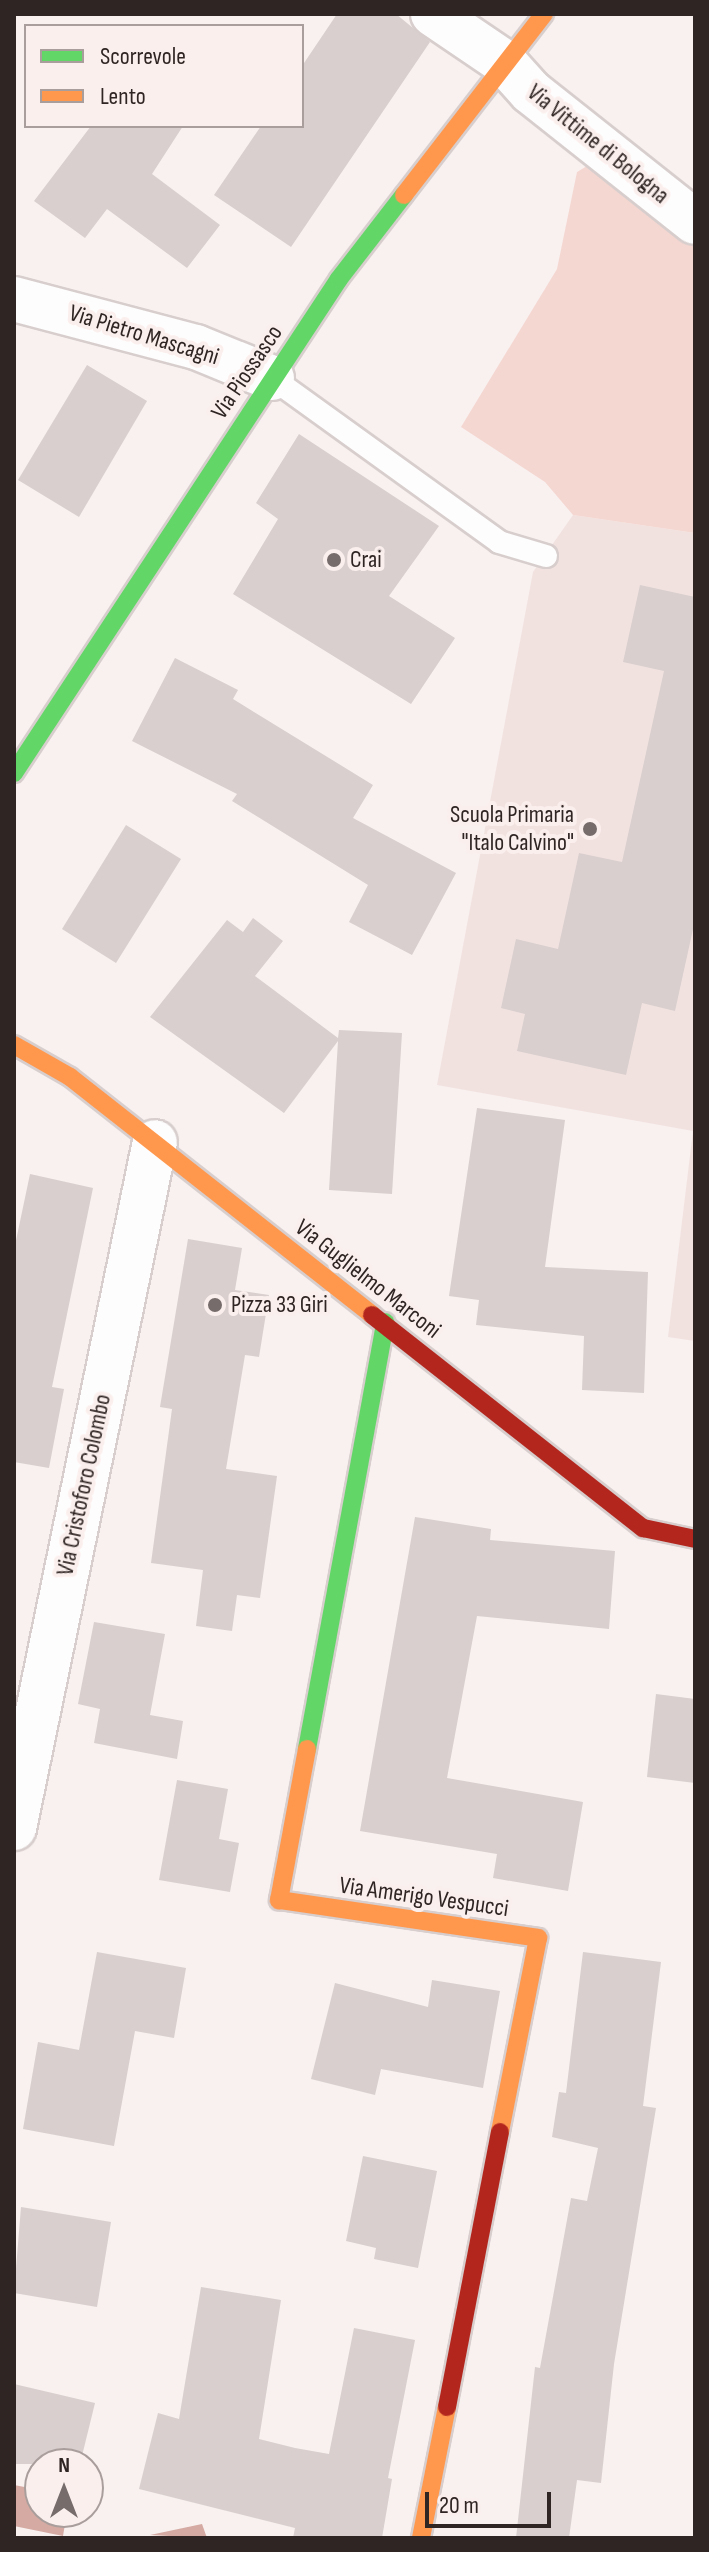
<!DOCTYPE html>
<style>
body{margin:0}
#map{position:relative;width:709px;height:2552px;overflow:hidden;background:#f8f1f0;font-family:"Sofia Sans Condensed",sans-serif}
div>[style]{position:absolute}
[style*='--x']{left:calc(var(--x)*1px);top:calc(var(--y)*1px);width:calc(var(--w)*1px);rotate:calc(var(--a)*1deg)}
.built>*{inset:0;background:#f2e2df}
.green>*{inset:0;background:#f5d7d1}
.water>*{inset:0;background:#d4aaa2}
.building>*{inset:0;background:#d8cfce}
.roads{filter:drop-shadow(2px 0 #d7cecd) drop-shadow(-2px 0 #d7cecd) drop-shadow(0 2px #d7cecd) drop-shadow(0 -2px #d7cecd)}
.lane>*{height:22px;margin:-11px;padding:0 11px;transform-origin:11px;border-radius:11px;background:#fefdfd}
.street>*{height:44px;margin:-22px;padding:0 22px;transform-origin:22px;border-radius:22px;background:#fefdfd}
.fast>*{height:18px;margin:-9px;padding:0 9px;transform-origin:9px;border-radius:9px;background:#63d668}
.slow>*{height:18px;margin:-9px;padding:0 9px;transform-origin:9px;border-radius:9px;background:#ff974d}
.jam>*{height:18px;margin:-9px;padding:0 9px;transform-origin:9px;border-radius:9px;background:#b3261e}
.dots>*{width:22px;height:22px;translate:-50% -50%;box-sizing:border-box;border:4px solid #fbefed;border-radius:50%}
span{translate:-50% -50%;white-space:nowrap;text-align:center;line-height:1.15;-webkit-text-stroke:8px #fbefed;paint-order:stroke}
.street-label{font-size:24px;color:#2f2523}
.poi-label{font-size:24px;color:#2f2523}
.left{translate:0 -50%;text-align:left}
.right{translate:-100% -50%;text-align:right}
.frame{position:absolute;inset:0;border:16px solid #2f2523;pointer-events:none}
.legend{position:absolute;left:24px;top:24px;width:280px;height:104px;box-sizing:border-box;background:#fbefed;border:2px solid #a99e9c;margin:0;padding:10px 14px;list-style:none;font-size:24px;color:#2f2523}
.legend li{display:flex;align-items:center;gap:16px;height:40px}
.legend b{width:40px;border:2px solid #a99e9c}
.north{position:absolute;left:24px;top:2448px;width:80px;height:80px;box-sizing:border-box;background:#fbefed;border:2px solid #a99e9c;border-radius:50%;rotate:0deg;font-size:22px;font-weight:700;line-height:32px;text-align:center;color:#2f2523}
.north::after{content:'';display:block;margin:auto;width:28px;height:36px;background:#756c6b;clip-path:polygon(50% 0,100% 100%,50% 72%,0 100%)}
.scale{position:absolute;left:425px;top:2492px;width:126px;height:36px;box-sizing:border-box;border:4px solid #2f2523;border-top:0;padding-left:10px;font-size:24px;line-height:28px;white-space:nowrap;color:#2f2523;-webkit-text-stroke:6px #fbefed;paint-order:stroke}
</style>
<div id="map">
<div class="built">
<div style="clip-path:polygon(573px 515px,695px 533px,695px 1341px,668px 1337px,693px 1131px,437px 1085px,533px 572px)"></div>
</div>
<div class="green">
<div style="clip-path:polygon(597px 160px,695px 240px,695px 533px,573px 515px,545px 482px,461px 427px,557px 269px,577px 172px)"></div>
</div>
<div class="water">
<div style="clip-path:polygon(14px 2485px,40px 2490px,40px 2512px,67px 2512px,63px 2536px,14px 2526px)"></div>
<div style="clip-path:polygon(202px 2524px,207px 2538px,150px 2535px)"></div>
</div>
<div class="building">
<div style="clip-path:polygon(337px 14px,396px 14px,430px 42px,291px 247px,214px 195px,261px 126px,302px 126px,302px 66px)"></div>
<div style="clip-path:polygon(91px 126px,183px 126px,152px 174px,220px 225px,187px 268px,107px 209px,85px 238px,34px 201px)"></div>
<div style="clip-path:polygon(87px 365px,147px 401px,79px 517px,18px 480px)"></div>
<div style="clip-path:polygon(299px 434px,439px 526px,389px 596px,455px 638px,411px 704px,233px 594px,278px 519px,256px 503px)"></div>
<div style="clip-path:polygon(640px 585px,695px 597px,695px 920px,675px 1011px,642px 1003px,626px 1075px,517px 1051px,525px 1014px,501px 1008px,516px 939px,558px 949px,579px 853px,622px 862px,664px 671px,623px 662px)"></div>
<div style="clip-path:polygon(175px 658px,238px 690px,233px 699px,373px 785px,353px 818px,456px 873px,412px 955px,349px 922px,368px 885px,232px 801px,237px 794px,132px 741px)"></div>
<div style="clip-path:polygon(126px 825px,181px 859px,116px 963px,62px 929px)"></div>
<div style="clip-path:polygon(253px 918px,283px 941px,255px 976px,338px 1038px,339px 1030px,402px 1033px,392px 1194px,329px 1190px,338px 1041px,284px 1113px,150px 1017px,227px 920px,243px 932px)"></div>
<div style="clip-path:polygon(477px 1108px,565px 1120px,545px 1267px,648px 1272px,644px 1393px,582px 1390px,584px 1336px,476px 1325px,479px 1300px,449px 1296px)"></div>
<div style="clip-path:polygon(30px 1174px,93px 1188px,52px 1387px,64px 1389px,49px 1468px,14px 1462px,14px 1250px)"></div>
<div style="clip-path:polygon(188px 1239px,242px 1248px,235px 1290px,269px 1295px,259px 1357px,245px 1355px,226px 1469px,277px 1476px,260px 1598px,237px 1595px,232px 1631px,196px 1626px,203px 1570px,151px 1563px,172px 1409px,160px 1407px)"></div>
<div style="clip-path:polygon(415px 1517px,491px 1529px,490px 1540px,615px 1551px,609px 1629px,477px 1616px,447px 1778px,583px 1802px,568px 1891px,493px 1878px,497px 1854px,360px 1831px)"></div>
<div style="clip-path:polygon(94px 1622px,165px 1634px,150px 1715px,183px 1721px,177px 1759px,94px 1743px,100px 1709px,78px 1704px)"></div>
<div style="clip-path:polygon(656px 1694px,695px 1699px,695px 1783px,647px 1777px)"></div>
<div style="clip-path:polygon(177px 1780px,228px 1789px,219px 1839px,239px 1843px,230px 1892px,159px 1880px)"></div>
<div style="clip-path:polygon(97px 1952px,186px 1968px,174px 2038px,135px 2031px,114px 2146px,23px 2129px,38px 2042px,79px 2050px)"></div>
<div style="clip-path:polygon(583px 1952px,661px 1962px,643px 2106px,656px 2108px,614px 2364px,601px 2483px,577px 2480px,569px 2538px,516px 2538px,535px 2367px,540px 2368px,571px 2198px,587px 2201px,598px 2148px,552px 2137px,559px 2092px,566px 2093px)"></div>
<div style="clip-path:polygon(432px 1980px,500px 1991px,483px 2088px,381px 2069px,375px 2095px,311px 2079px,335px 1983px,428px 2007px)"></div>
<div style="clip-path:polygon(363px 2156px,437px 2171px,418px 2268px,374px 2259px,376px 2248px,346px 2241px)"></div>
<div style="clip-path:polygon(21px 2207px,111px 2222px,97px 2307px,14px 2293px)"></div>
<div style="clip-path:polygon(201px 2287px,281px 2300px,259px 2439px,295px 2448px,329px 2454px,354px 2328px,415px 2340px,388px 2478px,392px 2479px,382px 2538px,293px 2538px,295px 2528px,139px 2489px,158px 2413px,179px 2419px)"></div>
<div style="clip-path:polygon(14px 2384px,95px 2403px,80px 2464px,14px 2464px)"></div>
</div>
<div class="roads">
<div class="lane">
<div style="--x:272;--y:378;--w:280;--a:35.8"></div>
<div style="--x:499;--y:542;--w:49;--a:16.6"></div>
</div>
<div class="street">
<div style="--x:433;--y:14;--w:86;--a:34.1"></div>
<div style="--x:504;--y:62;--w:40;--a:48"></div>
<div style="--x:531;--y:92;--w:209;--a:38.4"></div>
<div style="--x:14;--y:299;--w:188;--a:14.8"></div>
<div style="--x:196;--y:347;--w:82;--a:22.2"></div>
<div style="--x:14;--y:1828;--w:700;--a:-78.39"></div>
</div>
<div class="fast">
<div style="--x:14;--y:773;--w:591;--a:-56.66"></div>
<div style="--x:339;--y:279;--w:106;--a:-52.3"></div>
<div style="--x:307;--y:1749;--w:434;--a:-79.6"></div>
</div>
<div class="slow">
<div style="--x:404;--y:195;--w:229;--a:-52.3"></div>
<div style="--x:14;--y:1045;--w:64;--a:29.7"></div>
<div style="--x:70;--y:1077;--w:385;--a:38.2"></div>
<div style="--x:307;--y:1749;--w:154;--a:100.5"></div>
<div style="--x:279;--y:1900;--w:262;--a:8.3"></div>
<div style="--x:538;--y:1938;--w:198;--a:101.1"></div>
<div style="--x:421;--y:2538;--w:134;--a:-78.8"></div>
</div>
<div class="jam">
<div style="--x:372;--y:1315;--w:345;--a:38.2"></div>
<div style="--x:643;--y:1528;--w:53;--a:11.9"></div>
<div style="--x:447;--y:2407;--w:280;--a:-79.1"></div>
</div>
</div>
<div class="dots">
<div style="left:334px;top:560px;background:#756c6b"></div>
<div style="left:590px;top:829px;background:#756c6b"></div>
<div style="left:215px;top:1305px;background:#756c6b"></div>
</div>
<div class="street-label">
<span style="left:598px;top:144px;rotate:39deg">Via Vittime di Bologna</span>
<span style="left:144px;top:335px;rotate:17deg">Via Pietro Mascagni</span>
<span style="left:247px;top:372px;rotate:-56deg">Via Piossasco</span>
<span style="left:368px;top:1279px;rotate:38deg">Via Guglielmo Marconi</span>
<span style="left:84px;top:1485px;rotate:-78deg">Via Cristoforo Colombo</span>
<span style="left:424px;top:1897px;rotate:8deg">Via Amerigo Vespucci</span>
</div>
<div class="poi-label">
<span class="left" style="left:350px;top:560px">Crai</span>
<span class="right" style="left:574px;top:829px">Scuola Primaria<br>"Italo Calvino"</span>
<span class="left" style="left:231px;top:1305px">Pizza 33 Giri</span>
</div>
<div class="frame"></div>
<ul class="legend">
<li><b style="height:10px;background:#63d668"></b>Scorrevole</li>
<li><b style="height:10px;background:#ff974d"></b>Lento</li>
</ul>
<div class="north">N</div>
<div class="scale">20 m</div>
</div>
